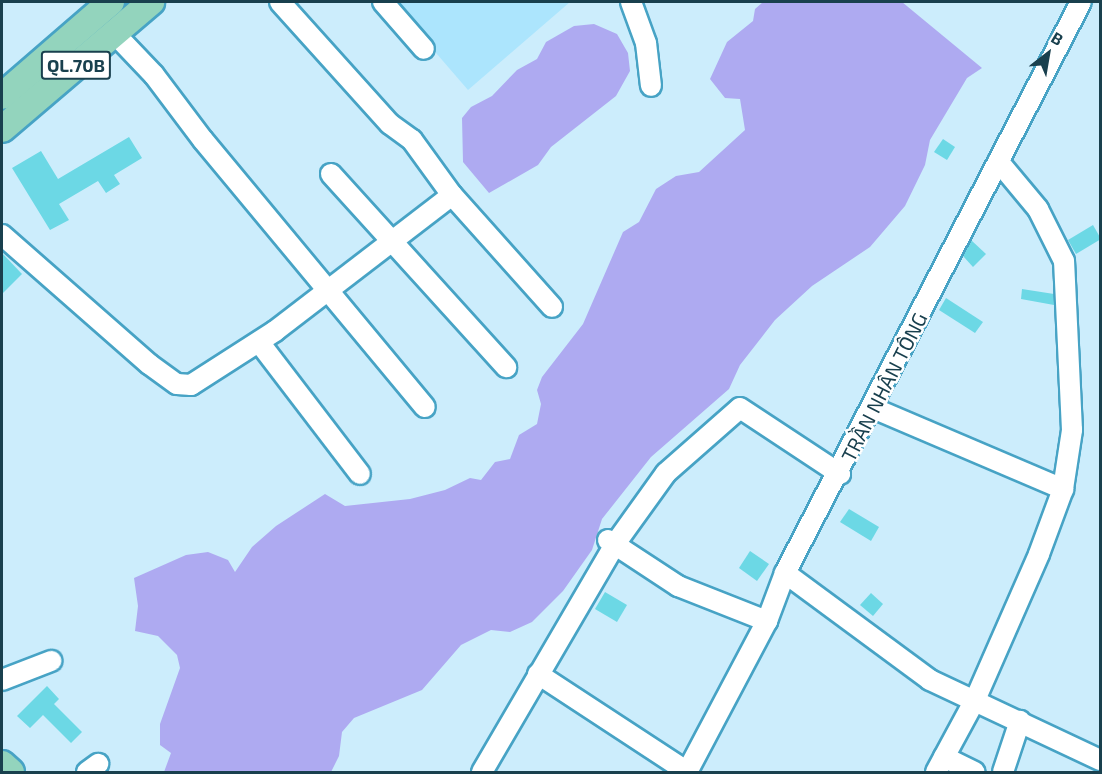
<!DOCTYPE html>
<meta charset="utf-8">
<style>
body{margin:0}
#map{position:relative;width:1102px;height:774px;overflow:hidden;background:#ccedfc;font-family:"Exo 2",sans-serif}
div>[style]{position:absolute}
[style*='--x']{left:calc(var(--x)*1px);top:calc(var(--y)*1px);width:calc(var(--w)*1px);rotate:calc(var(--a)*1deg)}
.built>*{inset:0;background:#ace5fd}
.water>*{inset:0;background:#aeaaf1}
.building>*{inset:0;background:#6cd8e5}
.roads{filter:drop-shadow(2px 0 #47a3c5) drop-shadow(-2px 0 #47a3c5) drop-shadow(0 2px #47a3c5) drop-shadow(0 -2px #47a3c5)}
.minor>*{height:20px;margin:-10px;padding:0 10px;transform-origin:10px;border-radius:10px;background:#fff}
.major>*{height:26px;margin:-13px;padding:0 13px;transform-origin:13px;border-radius:13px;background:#93d4bd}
span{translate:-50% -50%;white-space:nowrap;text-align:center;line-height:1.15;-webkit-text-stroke:5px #fff;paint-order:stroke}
.shield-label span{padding:2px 4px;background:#fff;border:2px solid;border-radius:4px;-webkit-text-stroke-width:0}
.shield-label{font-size:18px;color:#19404e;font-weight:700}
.street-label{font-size:20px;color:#19404e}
.frame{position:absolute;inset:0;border:3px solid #19404e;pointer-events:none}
.north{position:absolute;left:1018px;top:24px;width:60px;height:60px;-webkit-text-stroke:4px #fff;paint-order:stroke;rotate:31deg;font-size:16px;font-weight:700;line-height:24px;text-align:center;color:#19404e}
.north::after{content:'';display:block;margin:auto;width:21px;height:27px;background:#19404e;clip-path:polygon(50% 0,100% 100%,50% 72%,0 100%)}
</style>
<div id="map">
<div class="built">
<div style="clip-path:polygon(392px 2px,570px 2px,468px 90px)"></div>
</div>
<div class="water">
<div style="clip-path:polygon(763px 2px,902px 2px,982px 68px,967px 78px,930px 140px,925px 165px,905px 206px,870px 247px,812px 286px,775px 320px,740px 365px,729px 389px,651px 457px,602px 519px,592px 550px,563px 591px,532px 622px,510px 632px,491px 630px,461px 645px,422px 690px,354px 718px,342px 732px,339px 756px,331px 772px,164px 772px,171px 753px,160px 745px,160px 724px,180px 668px,177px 655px,158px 636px,135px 631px,138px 606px,134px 578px,186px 555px,208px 552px,228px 560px,235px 572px,252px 547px,276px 526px,325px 494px,345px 506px,410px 499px,445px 490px,470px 478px,481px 480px,495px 462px,510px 459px,519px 435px,537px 424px,541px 404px,537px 390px,542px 377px,583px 324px,623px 232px,639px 222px,656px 189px,676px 176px,699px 172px,745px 130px,740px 99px,725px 98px,710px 79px,727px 42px,753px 21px,755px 9px)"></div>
<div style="clip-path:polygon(594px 24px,617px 34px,628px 53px,630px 71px,616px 96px,551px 147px,538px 165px,489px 193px,463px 162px,462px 118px,471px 107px,492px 96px,517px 70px,537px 59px,546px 42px,574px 26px)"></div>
</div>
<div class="building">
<div style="clip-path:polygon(129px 137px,142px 158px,114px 175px,120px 184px,106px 193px,98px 181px,59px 204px,69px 220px,50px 230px,12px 168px,41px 151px,58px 179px)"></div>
<div style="clip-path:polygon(943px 139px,955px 147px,947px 160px,934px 152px)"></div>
<div style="clip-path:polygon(1093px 225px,1101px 239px,1076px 254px,1068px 240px)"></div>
<div style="clip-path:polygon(971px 240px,986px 254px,973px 267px,963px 256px)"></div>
<div style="clip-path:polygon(2px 253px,22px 274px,2px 294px)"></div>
<div style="clip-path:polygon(1022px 289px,1054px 294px,1054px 305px,1021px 299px)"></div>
<div style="clip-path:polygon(946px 298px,983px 322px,975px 333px,939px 310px)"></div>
<div style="clip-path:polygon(849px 509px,879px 527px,871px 541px,840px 522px)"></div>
<div style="clip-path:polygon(750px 551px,769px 564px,757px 581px,739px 568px)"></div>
<div style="clip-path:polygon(605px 592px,627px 605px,617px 622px,595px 609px)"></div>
<div style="clip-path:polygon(871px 593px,883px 604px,873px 616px,860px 605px)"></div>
<div style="clip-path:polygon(47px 686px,59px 699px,54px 704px,82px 732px,71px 743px,43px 715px,30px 728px,17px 716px)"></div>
</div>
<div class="roads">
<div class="minor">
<div style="--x:280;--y:2;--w:164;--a:48"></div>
<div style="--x:390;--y:124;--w:27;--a:36"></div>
<div style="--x:412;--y:140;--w:68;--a:54"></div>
<div style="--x:452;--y:195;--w:150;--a:48.2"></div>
<div style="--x:383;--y:2;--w:62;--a:48.9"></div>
<div style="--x:631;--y:2;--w:44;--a:69.9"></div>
<div style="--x:646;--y:43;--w:43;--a:83.4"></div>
<div style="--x:114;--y:33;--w:58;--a:46.4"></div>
<div style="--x:154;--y:75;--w:81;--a:53"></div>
<div style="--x:203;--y:140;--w:347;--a:50.3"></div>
<div style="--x:331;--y:174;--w:261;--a:47.8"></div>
<div style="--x:2;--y:235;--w:196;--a:41.3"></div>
<div style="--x:149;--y:364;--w:34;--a:36"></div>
<div style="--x:177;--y:384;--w:14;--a:4"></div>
<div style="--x:191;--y:385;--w:100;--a:-32.7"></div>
<div style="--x:275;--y:331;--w:223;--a:-37.5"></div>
<div style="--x:259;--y:342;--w:166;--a:52.6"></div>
<div style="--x:873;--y:408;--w:207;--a:23.1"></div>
<div style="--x:608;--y:540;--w:84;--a:33.3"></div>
<div style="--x:678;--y:586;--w:96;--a:21.5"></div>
<div style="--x:785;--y:573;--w:180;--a:36.4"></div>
<div style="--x:930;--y:680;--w:188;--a:25.2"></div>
<div style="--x:538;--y:674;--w:179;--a:33.2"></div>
<div style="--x:2;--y:680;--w:53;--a:-21.2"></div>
<div style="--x:944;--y:757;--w:34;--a:26"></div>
<div style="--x:87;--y:772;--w:14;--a:-36"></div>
<div style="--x:482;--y:772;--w:264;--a:-59.7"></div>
<div style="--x:615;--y:544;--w:87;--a:-54.3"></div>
<div style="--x:666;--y:473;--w:98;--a:-41.3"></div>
<div style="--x:740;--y:408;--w:120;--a:33.4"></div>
<div style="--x:687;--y:772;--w:171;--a:-62.1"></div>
<div style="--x:767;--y:621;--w:51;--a:-69.4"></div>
<div style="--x:785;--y:573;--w:643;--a:-62.6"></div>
<div style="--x:936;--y:772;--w:82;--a:-61.6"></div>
<div style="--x:975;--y:700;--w:159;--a:-66.3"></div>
<div style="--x:1039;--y:554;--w:69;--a:-69.7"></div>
<div style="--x:1063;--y:489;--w:60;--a:-81.3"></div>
<div style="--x:1072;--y:430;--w:169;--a:-92.7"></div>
<div style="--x:1064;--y:261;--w:58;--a:-116.6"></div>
<div style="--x:1038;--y:209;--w:62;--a:-129.8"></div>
<div style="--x:1003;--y:772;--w:54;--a:-71.6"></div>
</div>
<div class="major">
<div style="--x:2;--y:96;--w:144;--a:-40.8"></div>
<div style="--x:2;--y:129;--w:196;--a:-40.4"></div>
<div style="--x:2;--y:764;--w:12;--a:42"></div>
</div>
</div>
<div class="shield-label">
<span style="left:76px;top:65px">QL.70B</span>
</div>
<div class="street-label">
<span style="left:884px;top:387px;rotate:-63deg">TRẦN NHÂN TÔNG</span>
</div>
<div class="frame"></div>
<div class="north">B</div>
</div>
